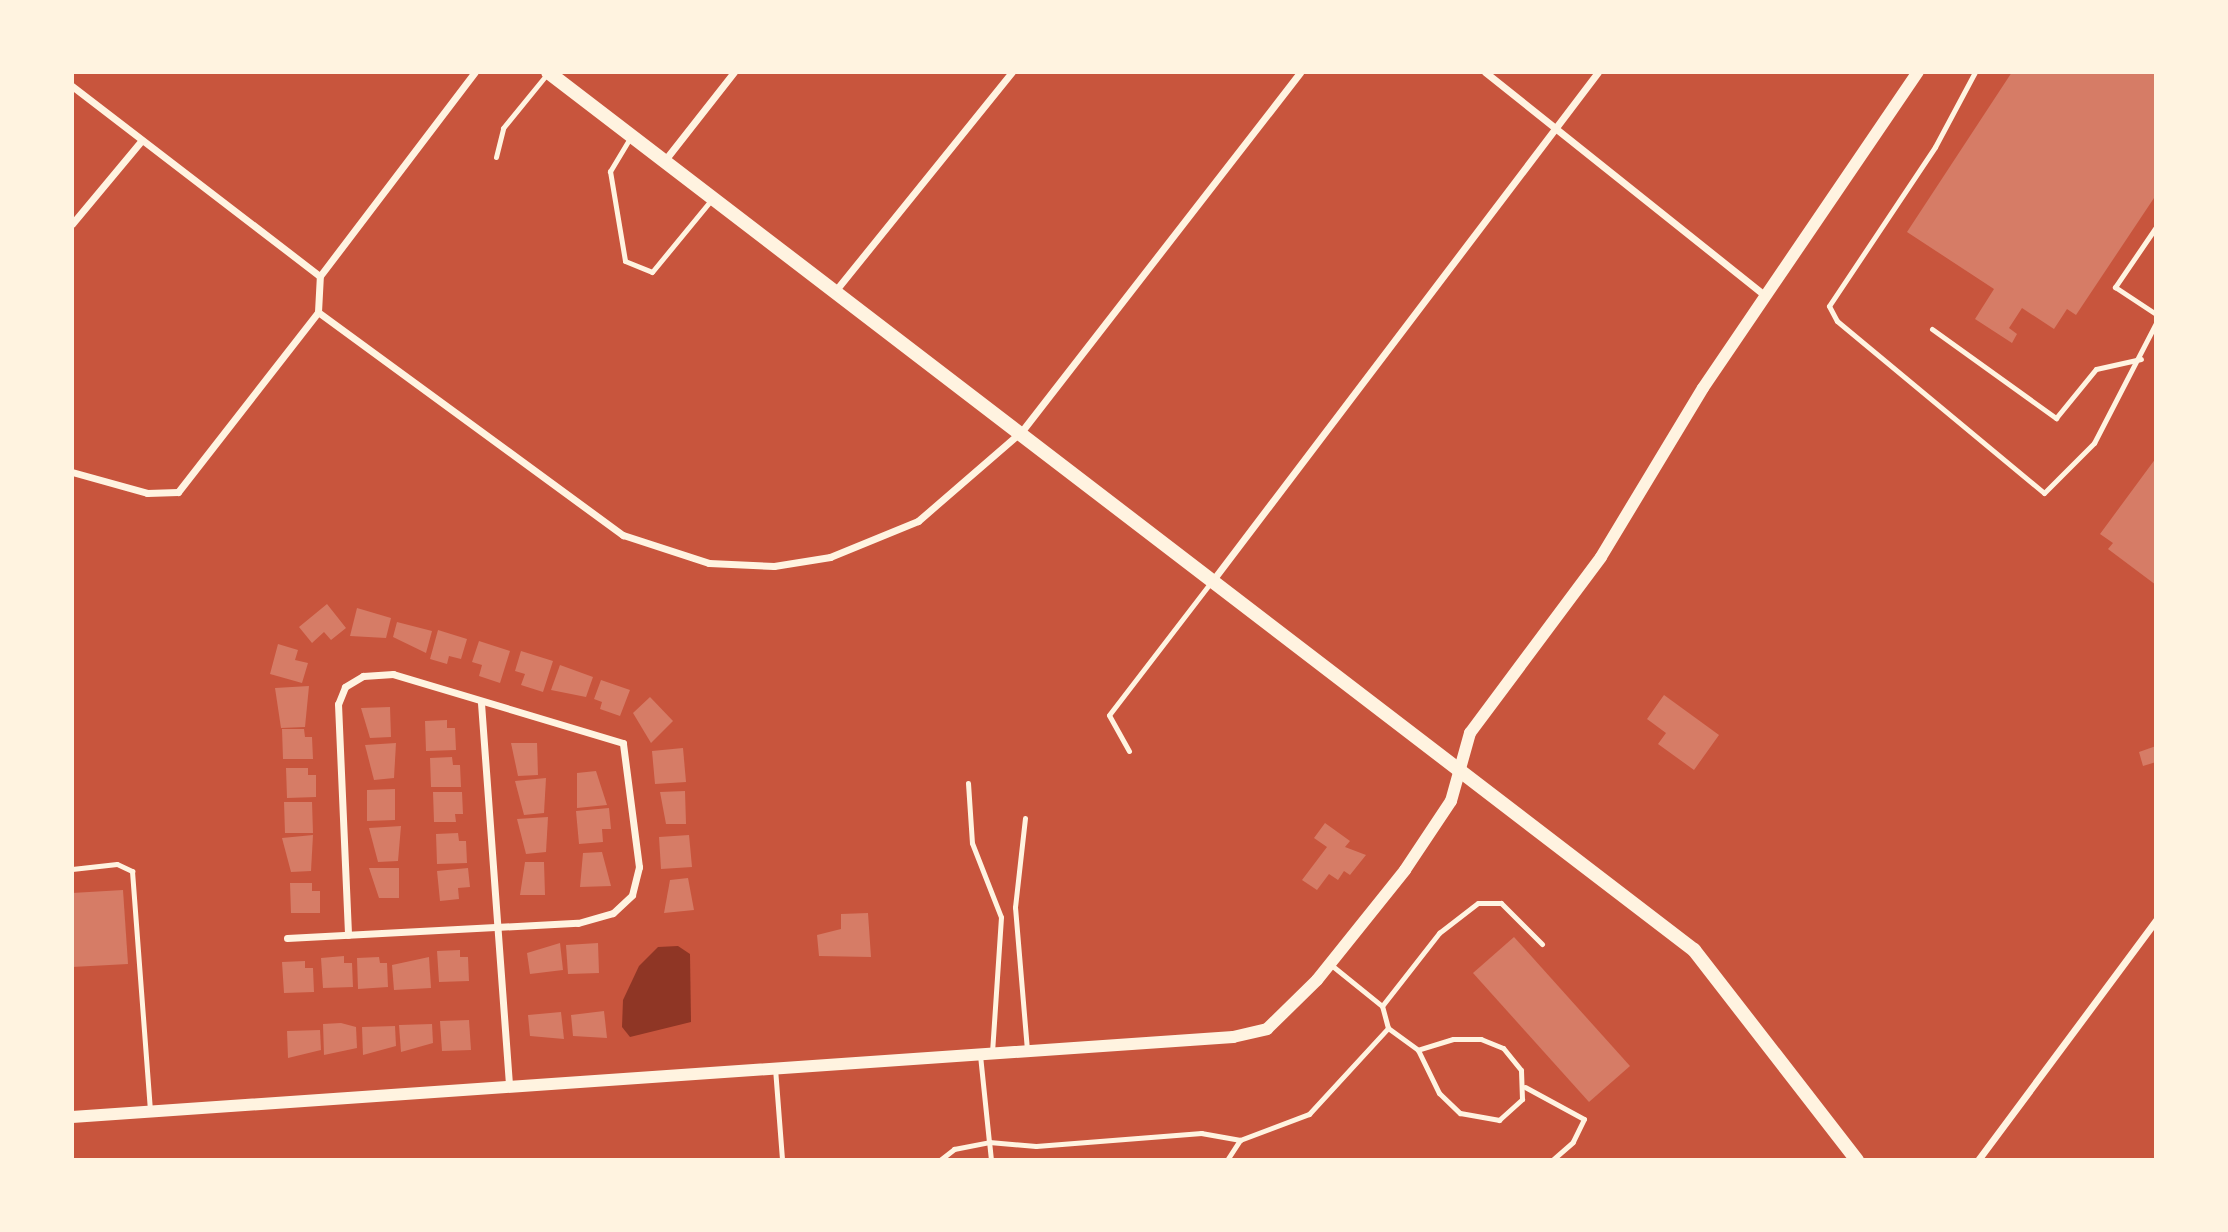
<!DOCTYPE html>
<style>
body{margin:0}
#map{position:relative;width:2228px;height:1232px;overflow:hidden;background:#c8553d;font-family:"IBM Plex Sans",sans-serif}
div>[style]{position:absolute}
[style*='--x']{left:calc(var(--x)*1px);top:calc(var(--y)*1px);width:calc(var(--w)*1px);rotate:calc(var(--a)*1deg)}
.water>*{inset:0;background:#8f3625}
.building>*{inset:0;background:#d67c66}
.service>*{height:5px;margin:-2.5px;padding:0 2.5px;transform-origin:2.5px;border-radius:2.5px;background:#fff3e0}
.minor>*{height:7px;margin:-3.5px;padding:0 3.5px;transform-origin:3.5px;border-radius:3.5px;background:#fff3e0}
.tertiary>*{height:12px;margin:-6px;padding:0 6px;transform-origin:6px;border-radius:6px;background:#fff3e0}
.secondary>*{height:14px;margin:-7px;padding:0 7px;transform-origin:7px;border-radius:7px;background:#fff3e0}
span{translate:-50% -50%;white-space:nowrap;text-align:center;line-height:1.15;-webkit-text-stroke:5px #fff3e0;paint-order:stroke}
.frame{position:absolute;inset:0;border:74px solid #fff3e0;pointer-events:none}
</style>
<div id="map">
<div class="water">
<div style="clip-path:polygon(678px 946px,690px 954px,691px 1022px,630px 1037px,622px 1027px,623px 1000px,639px 966px,658px 947px)"></div>
</div>
<div class="building">
<div style="clip-path:polygon(2012px 72px,2156px 72px,2156px 195px,2076px 315px,2067px 309px,2054px 329px,2022px 308px,2009px 328px,2017px 334px,2012px 343px,1975px 319px,1994px 289px,1907px 232px)"></div>
<div style="clip-path:polygon(2156px 458px,2156px 585px,2108px 549px,2113px 543px,2100px 534px)"></div>
<div style="clip-path:polygon(327px 604px,346px 628px,331px 640px,324px 632px,312px 643px,299px 627px)"></div>
<div style="clip-path:polygon(357px 608px,391px 618px,386px 638px,350px 636px)"></div>
<div style="clip-path:polygon(397px 622px,432px 631px,426px 653px,393px 637px)"></div>
<div style="clip-path:polygon(438px 630px,467px 639px,461px 659px,449px 656px,447px 664px,430px 659px)"></div>
<div style="clip-path:polygon(479px 641px,510px 651px,500px 683px,479px 676px,482px 665px,472px 662px)"></div>
<div style="clip-path:polygon(278px 644px,298px 650px,295px 660px,308px 663px,302px 683px,270px 674px)"></div>
<div style="clip-path:polygon(521px 651px,553px 661px,543px 692px,521px 685px,525px 674px,515px 671px)"></div>
<div style="clip-path:polygon(560px 665px,593px 677px,586px 697px,551px 690px)"></div>
<div style="clip-path:polygon(601px 680px,630px 690px,620px 716px,600px 709px,602px 702px,594px 699px)"></div>
<div style="clip-path:polygon(309px 686px,305px 727px,281px 728px,275px 688px)"></div>
<div style="clip-path:polygon(1664px 695px,1719px 735px,1694px 770px,1658px 744px,1666px 733px,1647px 719px)"></div>
<div style="clip-path:polygon(650px 697px,673px 721px,651px 743px,633px 713px)"></div>
<div style="clip-path:polygon(390px 707px,391px 737px,370px 738px,361px 708px)"></div>
<div style="clip-path:polygon(447px 720px,447px 728px,455px 728px,456px 750px,426px 751px,425px 721px)"></div>
<div style="clip-path:polygon(282px 729px,304px 729px,305px 737px,312px 737px,313px 759px,283px 759px)"></div>
<div style="clip-path:polygon(396px 743px,394px 778px,374px 780px,365px 745px)"></div>
<div style="clip-path:polygon(511px 743px,537px 743px,538px 775px,518px 776px)"></div>
<div style="clip-path:polygon(2156px 746px,2156px 762px,2143px 766px,2139px 752px)"></div>
<div style="clip-path:polygon(683px 748px,686px 782px,655px 784px,652px 751px)"></div>
<div style="clip-path:polygon(452px 757px,453px 765px,460px 765px,461px 787px,431px 787px,430px 758px)"></div>
<div style="clip-path:polygon(286px 768px,308px 768px,308px 775px,316px 775px,316px 797px,287px 798px)"></div>
<div style="clip-path:polygon(596px 771px,607px 805px,577px 808px,577px 773px)"></div>
<div style="clip-path:polygon(546px 778px,544px 813px,524px 815px,515px 781px)"></div>
<div style="clip-path:polygon(395px 789px,395px 820px,367px 821px,367px 790px)"></div>
<div style="clip-path:polygon(685px 791px,686px 824px,666px 824px,660px 792px)"></div>
<div style="clip-path:polygon(433px 792px,462px 792px,463px 814px,455px 814px,456px 822px,434px 822px)"></div>
<div style="clip-path:polygon(284px 802px,312px 802px,313px 833px,285px 833px)"></div>
<div style="clip-path:polygon(609px 808px,611px 829px,602px 829px,603px 842px,579px 844px,576px 811px)"></div>
<div style="clip-path:polygon(548px 817px,546px 852px,526px 854px,517px 819px)"></div>
<div style="clip-path:polygon(1325px 823px,1350px 841px,1345px 847px,1366px 855px,1350px 875px,1344px 871px,1338px 880px,1329px 874px,1317px 890px,1302px 880px,1327px 847px,1314px 838px)"></div>
<div style="clip-path:polygon(401px 826px,398px 861px,378px 862px,369px 828px)"></div>
<div style="clip-path:polygon(458px 833px,459px 841px,466px 841px,467px 863px,437px 864px,436px 834px)"></div>
<div style="clip-path:polygon(313px 835px,311px 871px,291px 872px,282px 838px)"></div>
<div style="clip-path:polygon(689px 835px,692px 867px,661px 869px,659px 837px)"></div>
<div style="clip-path:polygon(602px 852px,611px 886px,580px 887px,583px 853px)"></div>
<div style="clip-path:polygon(525px 862px,544px 862px,545px 895px,520px 895px)"></div>
<div style="clip-path:polygon(369px 868px,399px 868px,399px 898px,379px 898px)"></div>
<div style="clip-path:polygon(468px 868px,470px 887px,458px 888px,459px 899px,440px 901px,437px 871px)"></div>
<div style="clip-path:polygon(688px 878px,694px 910px,664px 913px,670px 880px)"></div>
<div style="clip-path:polygon(290px 883px,312px 883px,312px 891px,320px 891px,320px 913px,291px 913px)"></div>
<div style="clip-path:polygon(123px 890px,128px 964px,72px 967px,72px 893px)"></div>
<div style="clip-path:polygon(868px 913px,871px 957px,819px 956px,817px 935px,841px 929px,841px 914px)"></div>
<div style="clip-path:polygon(1514px 937px,1630px 1066px,1589px 1102px,1473px 973px)"></div>
<div style="clip-path:polygon(560px 943px,563px 970px,530px 974px,527px 953px)"></div>
<div style="clip-path:polygon(598px 943px,599px 973px,568px 974px,566px 945px)"></div>
<div style="clip-path:polygon(460px 950px,460px 957px,468px 957px,469px 981px,439px 982px,437px 951px)"></div>
<div style="clip-path:polygon(344px 956px,344px 963px,352px 963px,353px 987px,323px 988px,321px 958px)"></div>
<div style="clip-path:polygon(379px 957px,380px 963px,387px 963px,388px 987px,358px 989px,357px 958px)"></div>
<div style="clip-path:polygon(429px 957px,431px 988px,394px 990px,392px 965px)"></div>
<div style="clip-path:polygon(305px 961px,305px 968px,313px 968px,314px 992px,284px 993px,282px 962px)"></div>
<div style="clip-path:polygon(604px 1011px,607px 1038px,573px 1036px,571px 1015px)"></div>
<div style="clip-path:polygon(561px 1012px,564px 1039px,530px 1036px,528px 1015px)"></div>
<div style="clip-path:polygon(469px 1020px,471px 1050px,442px 1051px,440px 1021px)"></div>
<div style="clip-path:polygon(341px 1023px,356px 1027px,357px 1048px,324px 1055px,323px 1024px)"></div>
<div style="clip-path:polygon(432px 1024px,433px 1043px,401px 1052px,399px 1025px)"></div>
<div style="clip-path:polygon(395px 1026px,396px 1046px,363px 1055px,362px 1027px)"></div>
<div style="clip-path:polygon(320px 1030px,321px 1050px,288px 1058px,287px 1031px)"></div>
</div>
<div class="service">
<div style="--x:1975;--y:72;--w:85;--a:118.1"></div>
<div style="--x:1935;--y:147;--w:191;--a:123.7"></div>
<div style="--x:1829;--y:306;--w:17;--a:62"></div>
<div style="--x:1837;--y:321;--w:269;--a:39.7"></div>
<div style="--x:2044;--y:493;--w:71;--a:-45"></div>
<div style="--x:2094;--y:443;--w:135;--a:-62.7"></div>
<div style="--x:630;--y:138;--w:39;--a:121"></div>
<div style="--x:610;--y:171;--w:91;--a:80.5"></div>
<div style="--x:625;--y:261;--w:29;--a:22"></div>
<div style="--x:652;--y:272;--w:94;--a:-50.6"></div>
<div style="--x:496;--y:157;--w:30;--a:-76"></div>
<div style="--x:503;--y:128;--w:70;--a:-50.8"></div>
<div style="--x:2156;--y:227;--w:73;--a:124.3"></div>
<div style="--x:2115;--y:287;--w:49;--a:33.4"></div>
<div style="--x:1932;--y:329;--w:153;--a:35.7"></div>
<div style="--x:2056;--y:418;--w:63;--a:-50.8"></div>
<div style="--x:2096;--y:369;--w:46;--a:-12.5"></div>
<div style="--x:1129;--y:751;--w:41;--a:-119.1"></div>
<div style="--x:1109;--y:715;--w:168;--a:-52.5"></div>
<div style="--x:968;--y:783;--w:60;--a:86.2"></div>
<div style="--x:972;--y:843;--w:79;--a:68.6"></div>
<div style="--x:1001;--y:917;--w:134;--a:93.8"></div>
<div style="--x:1025;--y:818;--w:90;--a:96.4"></div>
<div style="--x:1015;--y:907;--w:143;--a:85.2"></div>
<div style="--x:72;--y:869;--w:45;--a:-6.3"></div>
<div style="--x:117;--y:864;--w:17;--a:25"></div>
<div style="--x:132;--y:871;--w:239;--a:85.7"></div>
<div style="--x:1330;--y:964;--w:67;--a:38.9"></div>
<div style="--x:1388;--y:1028;--w:37;--a:36"></div>
<div style="--x:1418;--y:1050;--w:48;--a:64"></div>
<div style="--x:1439;--y:1093;--w:29;--a:44"></div>
<div style="--x:1460;--y:1113;--w:40;--a:10"></div>
<div style="--x:1499;--y:1120;--w:31;--a:-42"></div>
<div style="--x:1522;--y:1099;--w:29;--a:-92"></div>
<div style="--x:1521;--y:1070;--w:28;--a:-129"></div>
<div style="--x:1503;--y:1048;--w:24;--a:-158"></div>
<div style="--x:1481;--y:1039;--w:28;--a:180"></div>
<div style="--x:1453;--y:1039;--w:37;--a:163"></div>
<div style="--x:775;--y:1068;--w:92;--a:85.6"></div>
<div style="--x:1525;--y:1087;--w:67;--a:28.5"></div>
<div style="--x:1584;--y:1119;--w:25;--a:116"></div>
<div style="--x:1573;--y:1142;--w:28;--a:139"></div>
<div style="--x:940;--y:1160;--w:18;--a:-38"></div>
<div style="--x:954;--y:1149;--w:36;--a:-11"></div>
<div style="--x:989;--y:1142;--w:87;--a:-95.9"></div>
<div style="--x:991;--y:1160;--w:18;--a:-96"></div>
<div style="--x:989;--y:1142;--w:47;--a:4.9"></div>
<div style="--x:1036;--y:1146;--w:166;--a:-4.5"></div>
<div style="--x:1201;--y:1133;--w:40;--a:10"></div>
<div style="--x:1227;--y:1160;--w:24;--a:-57"></div>
<div style="--x:1240;--y:1140;--w:74;--a:-20.6"></div>
<div style="--x:1309;--y:1114;--w:117;--a:-47.4"></div>
<div style="--x:1388;--y:1028;--w:23;--a:-105"></div>
<div style="--x:1382;--y:1006;--w:93;--a:-52"></div>
<div style="--x:1439;--y:933;--w:49;--a:-37.6"></div>
<div style="--x:1478;--y:903;--w:23;--a:0"></div>
<div style="--x:1501;--y:903;--w:58;--a:45"></div>
</div>
<div class="minor">
<div style="--x:1485;--y:72;--w:359;--a:38.6"></div>
<div style="--x:72;--y:86;--w:312;--a:37.5"></div>
<div style="--x:665;--y:160;--w:112;--a:-51.9"></div>
<div style="--x:72;--y:224;--w:109;--a:-50.2"></div>
<div style="--x:836;--y:290;--w:280;--a:-51.1"></div>
<div style="--x:318;--y:312;--w:378;--a:36.2"></div>
<div style="--x:623;--y:535;--w:90;--a:18"></div>
<div style="--x:709;--y:563;--w:65;--a:2.6"></div>
<div style="--x:774;--y:566;--w:57;--a:-9.1"></div>
<div style="--x:830;--y:557;--w:95;--a:-22.2"></div>
<div style="--x:918;--y:521;--w:138;--a:-40.9"></div>
<div style="--x:1022;--y:431;--w:454;--a:-52.2"></div>
<div style="--x:72;--y:472;--w:78;--a:15.6"></div>
<div style="--x:147;--y:493;--w:31;--a:-2"></div>
<div style="--x:178;--y:492;--w:228;--a:-52.1"></div>
<div style="--x:318;--y:312;--w:36;--a:-87"></div>
<div style="--x:320;--y:276;--w:256;--a:-52.8"></div>
<div style="--x:1213;--y:580;--w:637;--a:-52.84"></div>
<div style="--x:481;--y:703;--w:384;--a:85.8"></div>
<div style="--x:287;--y:938;--w:291;--a:-3"></div>
<div style="--x:578;--y:923;--w:36;--a:-16"></div>
<div style="--x:613;--y:913;--w:26;--a:-43"></div>
<div style="--x:632;--y:895;--w:29;--a:-76"></div>
<div style="--x:639;--y:867;--w:125;--a:-97.4"></div>
<div style="--x:623;--y:743;--w:240;--a:-163.3"></div>
<div style="--x:393;--y:674;--w:30;--a:176"></div>
<div style="--x:363;--y:676;--w:21;--a:149"></div>
<div style="--x:345;--y:687;--w:18;--a:112"></div>
<div style="--x:338;--y:704;--w:231;--a:87.5"></div>
<div style="--x:1978;--y:1160;--w:299;--a:-53.4"></div>
</div>
<div class="tertiary">
<div style="--x:72;--y:1117;--w:1164;--a:-3.94"></div>
<div style="--x:1233;--y:1037;--w:35;--a:-13"></div>
<div style="--x:1267;--y:1029;--w:70;--a:-44.4"></div>
<div style="--x:1317;--y:980;--w:141;--a:-51.3"></div>
<div style="--x:1405;--y:870;--w:83;--a:-56.3"></div>
<div style="--x:1451;--y:801;--w:71;--a:-74.4"></div>
<div style="--x:1470;--y:733;--w:219;--a:-53.3"></div>
<div style="--x:1601;--y:557;--w:197;--a:-58.9"></div>
<div style="--x:1703;--y:388;--w:382;--a:-55.8"></div>
</div>
<div class="secondary">
<div style="--x:548;--y:72;--w:1444;--a:37.46"></div>
<div style="--x:1694;--y:950;--w:266;--a:52.2"></div>
</div>
<div class="frame"></div>
</div>
